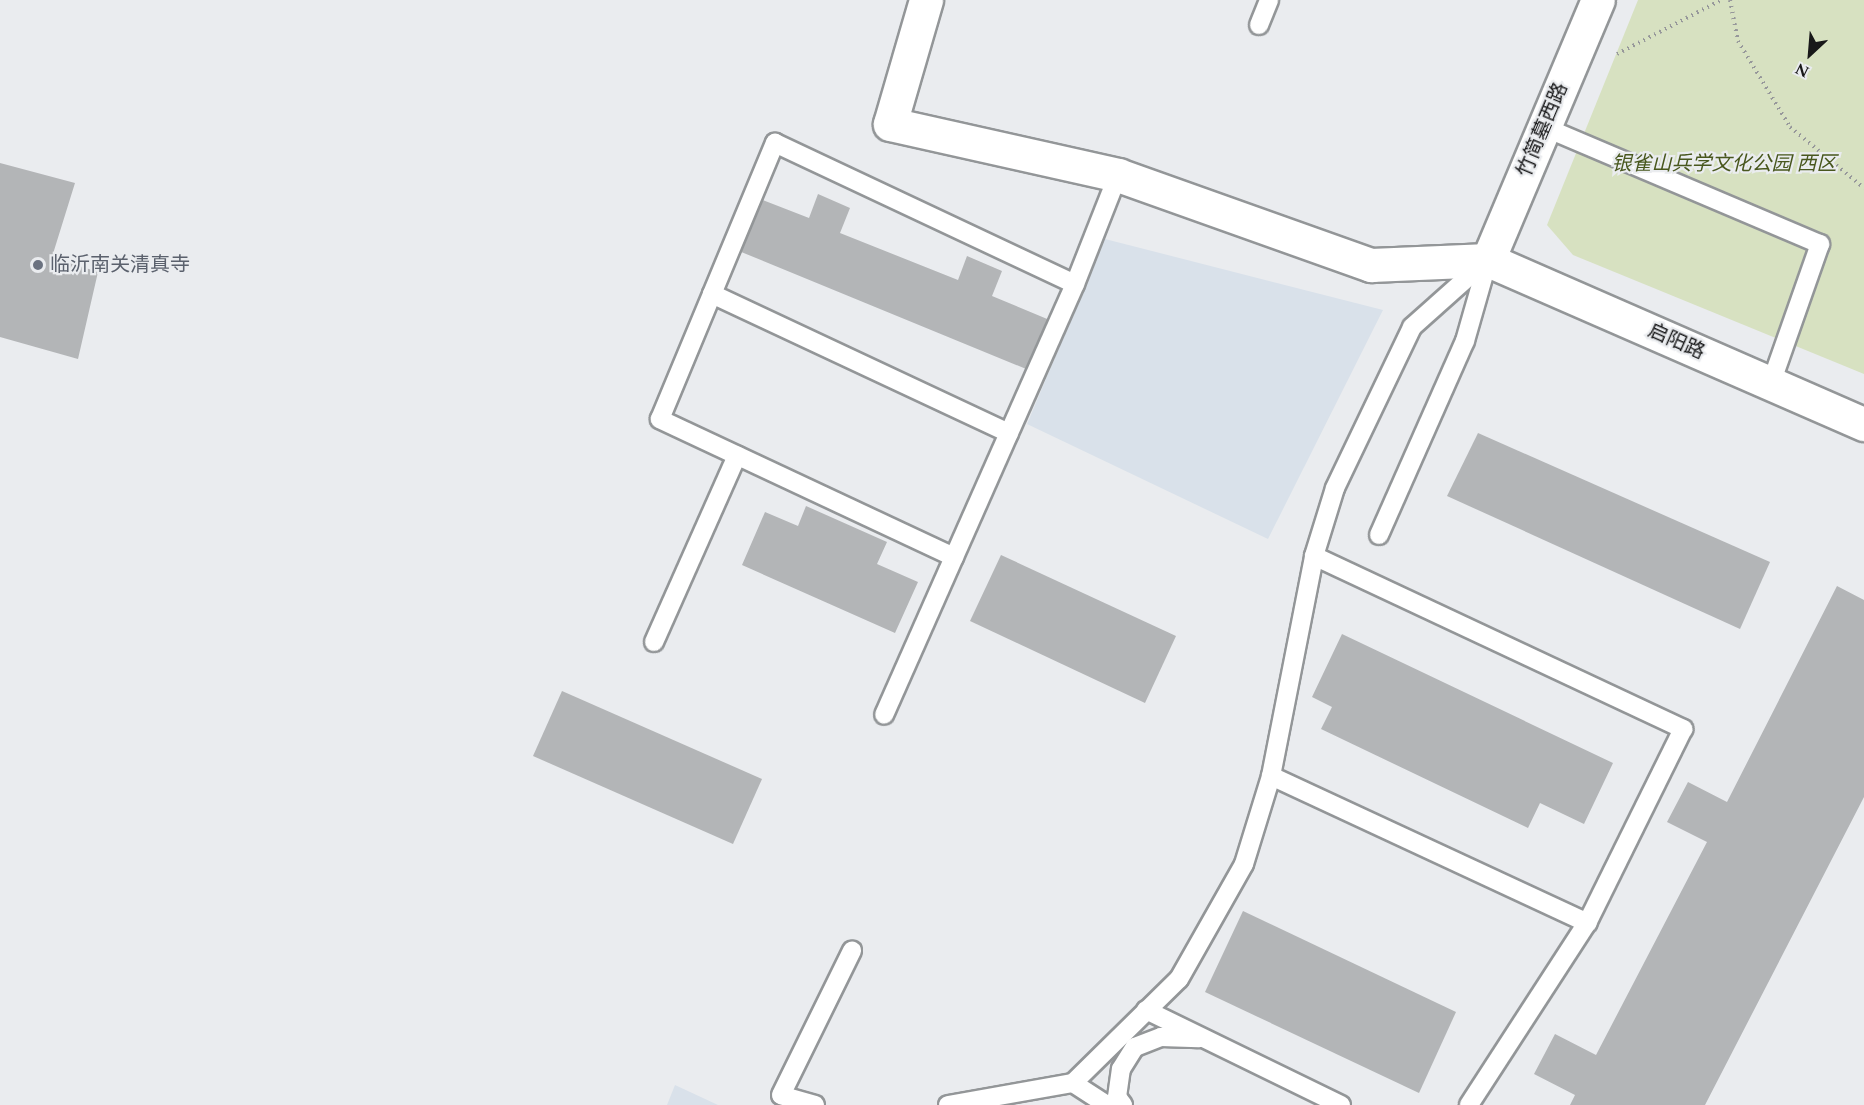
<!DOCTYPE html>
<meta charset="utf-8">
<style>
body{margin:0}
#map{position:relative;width:1864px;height:1105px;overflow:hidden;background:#eaecef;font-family:Spectral,"Noto Sans SC",serif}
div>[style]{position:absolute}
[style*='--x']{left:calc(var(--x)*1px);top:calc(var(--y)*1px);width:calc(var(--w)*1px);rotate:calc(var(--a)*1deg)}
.built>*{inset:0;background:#d9e1ea}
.green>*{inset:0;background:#d7e1c1}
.building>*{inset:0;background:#b3b5b7}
.path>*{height:4px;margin-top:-2px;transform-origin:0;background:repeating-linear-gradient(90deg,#96979a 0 1.5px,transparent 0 6px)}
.roads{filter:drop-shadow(2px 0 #939698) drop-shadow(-2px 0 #939698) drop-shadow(0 2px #939698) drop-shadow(0 -2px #939698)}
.lane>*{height:18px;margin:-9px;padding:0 9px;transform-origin:9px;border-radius:9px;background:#fff}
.street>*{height:33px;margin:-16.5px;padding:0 16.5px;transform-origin:16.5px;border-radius:16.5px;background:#fff}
.dots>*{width:16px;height:16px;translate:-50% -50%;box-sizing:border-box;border:3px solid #eaecef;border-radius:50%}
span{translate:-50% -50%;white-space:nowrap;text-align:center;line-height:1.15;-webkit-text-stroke:4.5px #eaecef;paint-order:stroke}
.street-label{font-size:20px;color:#181819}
.park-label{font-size:20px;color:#48571e;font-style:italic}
.worship-label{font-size:20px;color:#5b616d}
.left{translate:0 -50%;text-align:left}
.north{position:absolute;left:1780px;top:24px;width:60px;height:60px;-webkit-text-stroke:4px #eaecef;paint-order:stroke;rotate:206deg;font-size:16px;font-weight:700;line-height:24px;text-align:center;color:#181819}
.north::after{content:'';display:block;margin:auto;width:21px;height:27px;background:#181819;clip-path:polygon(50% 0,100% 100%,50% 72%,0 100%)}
</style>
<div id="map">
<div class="built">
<div style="clip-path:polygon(1105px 239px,1383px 310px,1268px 539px,1027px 424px)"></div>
<div style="clip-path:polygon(675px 1085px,718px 1105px,667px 1105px)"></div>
</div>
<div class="green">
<div style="clip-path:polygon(1638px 0,1864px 0,1864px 374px,1573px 255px,1547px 225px)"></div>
</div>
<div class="building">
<div style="clip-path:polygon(0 163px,75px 183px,52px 257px,98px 272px,78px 359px,0 337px)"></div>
<div style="clip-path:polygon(818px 194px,850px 208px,840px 233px,958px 280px,967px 256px,1002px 271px,992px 296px,1052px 321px,1031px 371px,734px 249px,755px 197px,809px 218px)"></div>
<div style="clip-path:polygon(1478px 433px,1770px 562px,1740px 629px,1447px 496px)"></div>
<div style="clip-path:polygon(806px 506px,887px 542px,877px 564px,918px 582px,895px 633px,742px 565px,765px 512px,798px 526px)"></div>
<div style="clip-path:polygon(1001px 555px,1176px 636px,1145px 703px,970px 621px)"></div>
<div style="clip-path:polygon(1837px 586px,1864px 600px,1864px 797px,1705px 1105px,1570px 1105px,1575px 1095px,1534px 1074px,1555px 1034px,1596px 1055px,1707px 842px,1667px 822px,1688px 782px,1727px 802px)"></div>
<div style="clip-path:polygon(1342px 634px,1613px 763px,1584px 824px,1540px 803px,1528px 828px,1321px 729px,1332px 707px,1312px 697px)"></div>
<div style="clip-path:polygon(562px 691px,762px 779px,733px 844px,533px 756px)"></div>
<div style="clip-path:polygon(1243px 911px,1456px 1012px,1419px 1093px,1205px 992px)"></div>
</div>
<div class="path">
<div style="--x:1730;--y:0;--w:42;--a:79"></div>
<div style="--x:1738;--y:41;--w:100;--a:58.8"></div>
<div style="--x:1790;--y:127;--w:96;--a:39.5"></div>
<div style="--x:1617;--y:54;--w:117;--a:-27.4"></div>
</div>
<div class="roads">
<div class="lane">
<div style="--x:1259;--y:25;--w:27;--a:-68"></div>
<div style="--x:1544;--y:127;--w:300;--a:23"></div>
<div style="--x:1820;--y:244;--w:147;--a:109.4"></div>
<div style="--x:1075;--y:284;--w:117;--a:-68.5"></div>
<div style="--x:712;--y:294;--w:164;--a:-67.4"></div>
<div style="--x:775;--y:143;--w:331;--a:25.2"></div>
<div style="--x:1075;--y:284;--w:471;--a:113.9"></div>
<div style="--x:1379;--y:535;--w:212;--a:-66.1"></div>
<div style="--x:1465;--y:341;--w:84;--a:-74.1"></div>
<div style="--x:1314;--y:556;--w:408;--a:25.1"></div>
<div style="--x:1683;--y:729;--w:216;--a:116.3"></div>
<div style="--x:1587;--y:923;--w:217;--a:123"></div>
<div style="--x:954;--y:557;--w:325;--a:-154.9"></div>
<div style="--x:660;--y:419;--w:135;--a:-67.4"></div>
<div style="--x:712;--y:294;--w:328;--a:25.1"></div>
<div style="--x:654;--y:642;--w:204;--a:-66"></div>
<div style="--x:1271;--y:776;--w:349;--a:24.9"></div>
<div style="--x:1146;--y:1010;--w:217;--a:26"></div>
<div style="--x:1073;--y:1083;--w:40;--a:32.9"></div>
<div style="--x:815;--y:1105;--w:35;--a:-164"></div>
<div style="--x:781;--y:1095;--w:161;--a:-63.8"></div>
<div style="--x:948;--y:1105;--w:127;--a:-10"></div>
<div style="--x:1073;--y:1083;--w:148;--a:-44.5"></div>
<div style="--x:1179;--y:979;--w:132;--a:-60.5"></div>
<div style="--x:1244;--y:864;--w:92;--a:-72.9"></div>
<div style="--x:1271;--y:776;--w:224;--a:-78.9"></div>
<div style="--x:1314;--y:556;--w:71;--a:-72.8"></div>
<div style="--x:1335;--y:488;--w:178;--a:-64.4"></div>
<div style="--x:1412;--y:327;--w:99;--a:-41.7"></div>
<div style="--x:1123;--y:1105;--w:10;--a:-127"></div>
<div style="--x:1117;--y:1097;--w:28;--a:-82"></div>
<div style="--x:1121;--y:1069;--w:26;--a:-58"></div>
<div style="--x:1135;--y:1047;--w:28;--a:-21"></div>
<div style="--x:1161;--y:1037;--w:38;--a:2"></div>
</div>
<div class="street">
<div style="--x:926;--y:0;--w:129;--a:106.2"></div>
<div style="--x:890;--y:124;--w:234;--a:12.6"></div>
<div style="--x:1118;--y:175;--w:269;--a:19.6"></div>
<div style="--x:1371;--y:265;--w:117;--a:-2.4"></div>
<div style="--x:1488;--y:260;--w:410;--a:23.6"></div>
<div style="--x:1488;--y:260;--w:282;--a:-67.1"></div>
</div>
</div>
<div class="dots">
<div style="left:38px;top:265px;background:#6b7280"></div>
</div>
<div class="street-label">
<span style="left:1543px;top:130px;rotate:-67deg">竹简墓西路</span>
<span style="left:1676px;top:342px;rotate:24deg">启阳路</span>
</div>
<div class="park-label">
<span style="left:1724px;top:164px">银雀山兵学文化公园 西区</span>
</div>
<div class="worship-label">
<span class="left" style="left:50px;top:265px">临沂南关清真寺</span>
</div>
<div class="north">N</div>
</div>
